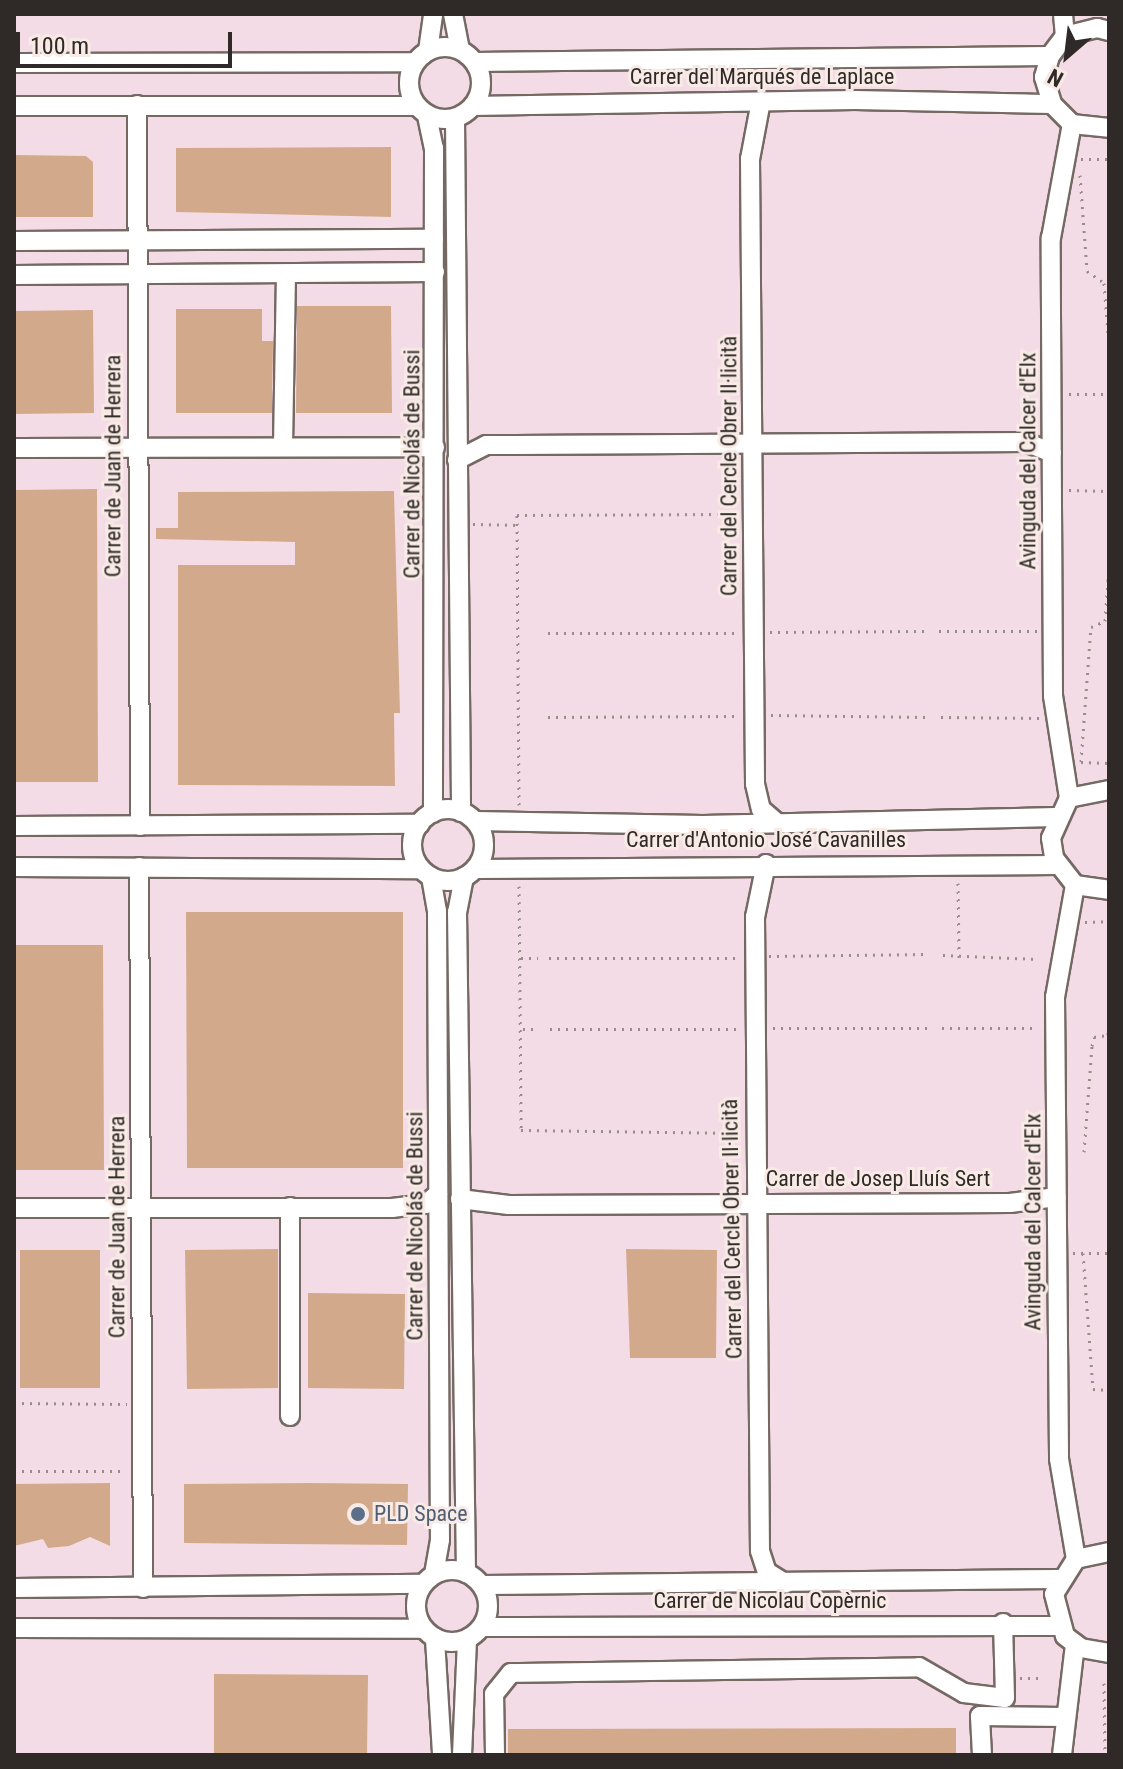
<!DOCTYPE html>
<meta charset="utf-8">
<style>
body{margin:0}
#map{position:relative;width:1123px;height:1769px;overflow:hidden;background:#f8eae5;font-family:"Roboto Condensed",sans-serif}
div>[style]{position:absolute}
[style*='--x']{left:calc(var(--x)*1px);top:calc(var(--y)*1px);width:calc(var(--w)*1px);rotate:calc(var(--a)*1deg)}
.industrial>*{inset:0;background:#f4dce7}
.building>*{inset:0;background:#d2aa8b}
.path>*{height:3px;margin-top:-1.5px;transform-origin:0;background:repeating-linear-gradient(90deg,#978e8a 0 2px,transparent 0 8px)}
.roads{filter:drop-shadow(2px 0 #756964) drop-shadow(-2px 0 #756964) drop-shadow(0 2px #756964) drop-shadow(0 -2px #756964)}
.minor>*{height:18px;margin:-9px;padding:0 9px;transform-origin:9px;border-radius:9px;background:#fff}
.minor>.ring{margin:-9px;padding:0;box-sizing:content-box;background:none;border:18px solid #fff;border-radius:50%}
.dots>*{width:22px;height:22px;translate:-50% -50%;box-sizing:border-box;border:4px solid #f8eae5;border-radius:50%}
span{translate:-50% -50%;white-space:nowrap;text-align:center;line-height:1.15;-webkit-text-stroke:6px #f8eae5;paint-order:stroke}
.street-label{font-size:22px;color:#2f2a28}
.service-label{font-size:22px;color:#4e5e75}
.left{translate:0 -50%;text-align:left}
.frame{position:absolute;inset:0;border:16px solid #2f2a28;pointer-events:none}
.north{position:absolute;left:1027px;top:16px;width:80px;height:80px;-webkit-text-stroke:6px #f8eae5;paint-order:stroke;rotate:208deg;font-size:22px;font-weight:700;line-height:32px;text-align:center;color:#2f2a28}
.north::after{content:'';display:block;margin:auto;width:28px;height:36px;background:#2f2a28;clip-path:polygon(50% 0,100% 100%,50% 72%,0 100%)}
.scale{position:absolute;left:16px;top:32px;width:216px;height:36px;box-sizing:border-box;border:4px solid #2f2a28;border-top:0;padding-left:10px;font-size:24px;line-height:28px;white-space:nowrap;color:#2f2a28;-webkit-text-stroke:6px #f8eae5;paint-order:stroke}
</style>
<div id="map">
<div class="industrial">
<div style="clip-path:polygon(14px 14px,1109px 14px,1109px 1755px,14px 1755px)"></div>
</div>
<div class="building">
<div style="clip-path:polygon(391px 147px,391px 217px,176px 212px,176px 148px)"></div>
<div style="clip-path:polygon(14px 155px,86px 156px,93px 162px,93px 217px,14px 217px)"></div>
<div style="clip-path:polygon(297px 306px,391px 306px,392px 413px,296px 413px)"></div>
<div style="clip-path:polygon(176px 309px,262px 309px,262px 341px,273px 341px,272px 413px,176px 413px)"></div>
<div style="clip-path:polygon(93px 310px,94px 413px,14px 414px,14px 311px)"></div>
<div style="clip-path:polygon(97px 489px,98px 782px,16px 782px,15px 490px)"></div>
<div style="clip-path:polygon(394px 491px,400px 713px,394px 713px,395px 786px,178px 785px,178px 565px,295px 565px,295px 542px,156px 539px,156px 528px,178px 528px,178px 492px)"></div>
<div style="clip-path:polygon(186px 912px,403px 912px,403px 1168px,187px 1168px)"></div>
<div style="clip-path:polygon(14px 945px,103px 945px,104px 1170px,14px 1170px)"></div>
<div style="clip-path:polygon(278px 1249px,278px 1388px,187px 1389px,185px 1250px)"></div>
<div style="clip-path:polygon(626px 1249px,717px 1250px,716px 1358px,630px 1358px)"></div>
<div style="clip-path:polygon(20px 1250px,100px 1250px,100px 1388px,20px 1388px)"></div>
<div style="clip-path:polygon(308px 1293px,405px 1294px,404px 1389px,308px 1388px)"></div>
<div style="clip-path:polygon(110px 1483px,110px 1546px,90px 1537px,69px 1546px,48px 1548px,43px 1539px,14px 1546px,14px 1484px)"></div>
<div style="clip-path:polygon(309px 1483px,408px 1484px,407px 1545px,184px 1543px,184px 1484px)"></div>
<div style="clip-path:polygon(214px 1674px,368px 1675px,367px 1755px,214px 1755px)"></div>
<div style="clip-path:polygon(956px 1728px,956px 1755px,508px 1755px,508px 1729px)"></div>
</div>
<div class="path">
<div style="--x:1081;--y:159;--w:28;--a:0"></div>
<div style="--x:1080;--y:175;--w:96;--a:85.8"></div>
<div style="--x:1087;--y:271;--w:21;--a:35"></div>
<div style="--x:1104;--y:283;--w:63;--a:85.5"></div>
<div style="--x:1069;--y:394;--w:40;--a:0"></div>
<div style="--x:1069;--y:490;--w:40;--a:1.4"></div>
<div style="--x:473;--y:524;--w:45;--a:1.3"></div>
<div style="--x:939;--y:631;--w:100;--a:0"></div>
<div style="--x:770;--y:632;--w:156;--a:-0.4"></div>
<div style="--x:548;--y:633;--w:189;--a:0"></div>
<div style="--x:771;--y:715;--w:156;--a:0.7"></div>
<div style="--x:548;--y:717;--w:189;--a:-0.3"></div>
<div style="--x:941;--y:717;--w:98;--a:0.6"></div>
<div style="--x:1081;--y:762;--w:135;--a:-85.8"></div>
<div style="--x:1091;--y:627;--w:15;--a:-23"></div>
<div style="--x:1105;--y:621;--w:55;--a:-85.8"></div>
<div style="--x:1081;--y:762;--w:28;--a:2"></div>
<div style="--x:519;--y:805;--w:290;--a:-90.4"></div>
<div style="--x:517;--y:515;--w:214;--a:-0.3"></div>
<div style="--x:958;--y:883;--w:75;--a:89.2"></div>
<div style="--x:519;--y:886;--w:244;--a:89.5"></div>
<div style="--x:521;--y:1130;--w:219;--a:0.8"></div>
<div style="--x:1085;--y:922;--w:24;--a:-2"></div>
<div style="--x:943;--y:955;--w:94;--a:2.4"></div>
<div style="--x:769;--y:956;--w:160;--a:-0.7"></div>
<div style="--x:521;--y:958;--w:17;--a:0"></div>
<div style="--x:549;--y:958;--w:189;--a:0"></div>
<div style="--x:773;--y:1028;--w:156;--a:0"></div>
<div style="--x:942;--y:1028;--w:96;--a:0"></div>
<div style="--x:523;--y:1029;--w:16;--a:0"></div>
<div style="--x:550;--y:1029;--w:189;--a:0"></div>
<div style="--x:1084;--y:1152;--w:106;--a:-85.7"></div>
<div style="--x:1092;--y:1046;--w:9;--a:-77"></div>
<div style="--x:1094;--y:1037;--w:14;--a:-8"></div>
<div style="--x:1108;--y:1035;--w:17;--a:-87"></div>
<div style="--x:1073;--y:1253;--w:36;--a:0"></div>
<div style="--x:1083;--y:1253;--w:136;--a:85.8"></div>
<div style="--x:1093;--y:1389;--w:16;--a:4"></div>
<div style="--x:14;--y:1403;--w:113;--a:0.5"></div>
<div style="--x:14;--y:1471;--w:112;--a:0"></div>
<div style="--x:1020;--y:1678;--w:23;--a:0"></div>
<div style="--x:1104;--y:1683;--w:72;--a:89.2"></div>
</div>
<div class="roads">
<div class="minor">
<div style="--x:453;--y:14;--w:36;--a:79"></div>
<div style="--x:1063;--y:14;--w:22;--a:85"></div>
<div style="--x:1109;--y:31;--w:12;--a:-166"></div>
<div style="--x:1097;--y:28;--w:33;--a:166"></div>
<div style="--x:1065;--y:36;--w:25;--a:127"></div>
<div style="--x:1050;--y:56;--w:22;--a:106"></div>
<div style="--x:1044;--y:77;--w:28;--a:73"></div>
<div style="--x:1052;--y:104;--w:28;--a:45"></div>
<div style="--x:1072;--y:124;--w:37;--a:6"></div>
<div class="ring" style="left:409px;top:47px;width:54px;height:54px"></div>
<div style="--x:428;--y:51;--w:37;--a:-82"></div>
<div style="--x:475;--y:62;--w:575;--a:-0.6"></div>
<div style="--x:14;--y:63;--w:401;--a:-0.1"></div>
<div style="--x:761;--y:101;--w:59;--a:100.7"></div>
<div style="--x:750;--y:159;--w:625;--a:89.54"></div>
<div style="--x:755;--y:784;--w:26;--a:77"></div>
<div style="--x:761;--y:809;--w:23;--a:41"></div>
<div style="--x:137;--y:105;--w:721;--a:89.76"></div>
<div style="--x:14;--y:106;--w:402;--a:0"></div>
<div style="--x:473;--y:106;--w:382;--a:-0.9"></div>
<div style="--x:855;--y:100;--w:197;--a:1.2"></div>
<div style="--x:427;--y:116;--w:33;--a:78"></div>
<div style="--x:434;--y:148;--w:665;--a:90.09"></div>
<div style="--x:455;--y:118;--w:694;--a:89.5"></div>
<div style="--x:14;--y:241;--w:420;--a:-0.3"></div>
<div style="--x:14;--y:275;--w:421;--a:-0.4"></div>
<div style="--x:283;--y:446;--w:172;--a:-89"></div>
<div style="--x:14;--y:448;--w:421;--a:-0.1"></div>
<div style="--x:457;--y:460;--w:33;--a:-27"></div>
<div style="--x:486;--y:445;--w:18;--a:0"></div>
<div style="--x:504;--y:445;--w:522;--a:-0.33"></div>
<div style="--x:1026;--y:442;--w:28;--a:23"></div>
<div style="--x:1109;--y:790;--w:41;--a:168.7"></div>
<div style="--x:1069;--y:798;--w:44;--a:114.2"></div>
<div style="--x:1051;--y:838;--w:20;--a:81"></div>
<div style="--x:1054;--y:858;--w:34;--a:52"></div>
<div style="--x:1075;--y:885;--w:34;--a:8"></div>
<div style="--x:1069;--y:798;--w:103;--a:-98.9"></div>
<div style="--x:1053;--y:696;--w:458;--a:-90.3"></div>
<div style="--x:1051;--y:238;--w:116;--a:-79.6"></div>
<div class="ring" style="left:412px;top:809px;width:54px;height:54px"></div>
<div style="--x:476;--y:821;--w:227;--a:1"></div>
<div style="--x:703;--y:825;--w:353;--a:-1.3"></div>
<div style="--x:14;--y:826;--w:406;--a:-0.3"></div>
<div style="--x:766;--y:864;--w:54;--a:101.7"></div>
<div style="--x:755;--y:917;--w:634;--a:89.55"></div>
<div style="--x:760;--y:1551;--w:22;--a:72"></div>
<div style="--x:767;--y:1572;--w:22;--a:32"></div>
<div style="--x:14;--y:867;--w:407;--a:0.3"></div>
<div style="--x:139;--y:867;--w:721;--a:89.68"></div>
<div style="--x:475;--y:869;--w:583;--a:-0.39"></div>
<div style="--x:431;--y:877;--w:35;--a:80"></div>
<div style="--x:437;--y:911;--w:629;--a:89.73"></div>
<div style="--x:440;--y:1540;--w:35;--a:100"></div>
<div style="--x:464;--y:877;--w:36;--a:101"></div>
<div style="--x:457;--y:912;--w:661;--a:89.22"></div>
<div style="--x:1075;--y:885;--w:114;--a:100.1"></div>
<div style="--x:1055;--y:997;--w:462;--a:89.5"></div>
<div style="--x:1059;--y:1459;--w:101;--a:80.4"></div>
<div style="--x:460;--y:1199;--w:49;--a:7"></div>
<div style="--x:509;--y:1205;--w:501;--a:-0.23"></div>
<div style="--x:1010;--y:1203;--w:47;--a:-7.3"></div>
<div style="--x:290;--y:1207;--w:209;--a:90"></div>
<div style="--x:14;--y:1208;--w:378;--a:0"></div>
<div style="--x:392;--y:1208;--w:34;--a:-7"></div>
<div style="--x:426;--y:1204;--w:16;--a:-40"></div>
<div style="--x:1109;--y:1552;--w:34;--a:168"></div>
<div style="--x:1076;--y:1559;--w:41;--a:122.2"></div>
<div style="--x:1054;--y:1594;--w:43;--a:75.3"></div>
<div style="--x:1065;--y:1636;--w:20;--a:37"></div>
<div style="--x:1081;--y:1648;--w:28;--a:10"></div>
<div class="ring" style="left:416px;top:1570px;width:54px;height:54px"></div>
<div style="--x:482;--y:1585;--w:577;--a:-0.6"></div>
<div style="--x:14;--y:1588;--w:409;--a:-0.6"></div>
<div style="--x:482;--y:1627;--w:577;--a:-0.1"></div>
<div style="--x:14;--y:1628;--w:409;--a:0.1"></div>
<div style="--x:435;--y:1639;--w:116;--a:86.5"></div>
<div style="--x:462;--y:1755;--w:115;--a:-87.5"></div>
<div style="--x:495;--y:1755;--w:61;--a:-90.9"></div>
<div style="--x:494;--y:1694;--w:27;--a:-51"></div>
<div style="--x:511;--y:1673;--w:408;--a:-0.8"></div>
<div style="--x:919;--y:1667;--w:52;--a:30"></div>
<div style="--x:964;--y:1693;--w:41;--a:7"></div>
<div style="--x:1005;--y:1698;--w:75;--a:-91.5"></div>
<div style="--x:982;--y:1755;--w:39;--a:-93"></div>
<div style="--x:980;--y:1716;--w:84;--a:0.7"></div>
<div style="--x:1062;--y:1755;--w:112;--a:-83.3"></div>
</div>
</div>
<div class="dots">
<div style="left:358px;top:1514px;background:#5c6f8a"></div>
</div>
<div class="street-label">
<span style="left:762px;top:77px">Carrer del Marqués de Laplace</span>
<span style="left:1028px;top:461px;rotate:-90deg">Avinguda del Calcer d'Elx</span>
<span style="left:412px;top:464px;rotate:-90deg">Carrer de Nicolás de Bussi</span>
<span style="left:113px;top:466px;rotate:-90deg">Carrer de Juan de Herrera</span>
<span style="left:729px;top:466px;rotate:-90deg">Carrer del Cercle Obrer Il·licità</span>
<span style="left:766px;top:840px">Carrer d'Antonio José Cavanilles</span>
<span style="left:878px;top:1179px">Carrer de Josep Lluís Sert</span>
<span style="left:1033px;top:1222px;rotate:-90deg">Avinguda del Calcer d'Elx</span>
<span style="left:415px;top:1226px;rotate:-90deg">Carrer de Nicolás de Bussi</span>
<span style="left:117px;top:1227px;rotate:-90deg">Carrer de Juan de Herrera</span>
<span style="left:732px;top:1229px;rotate:-91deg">Carrer del Cercle Obrer Il·licità</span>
<span style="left:770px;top:1601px">Carrer de Nicolau Copèrnic</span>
</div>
<div class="service-label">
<span class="left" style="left:374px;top:1514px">PLD Space</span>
</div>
<div class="frame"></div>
<div class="north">N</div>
<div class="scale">100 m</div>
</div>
